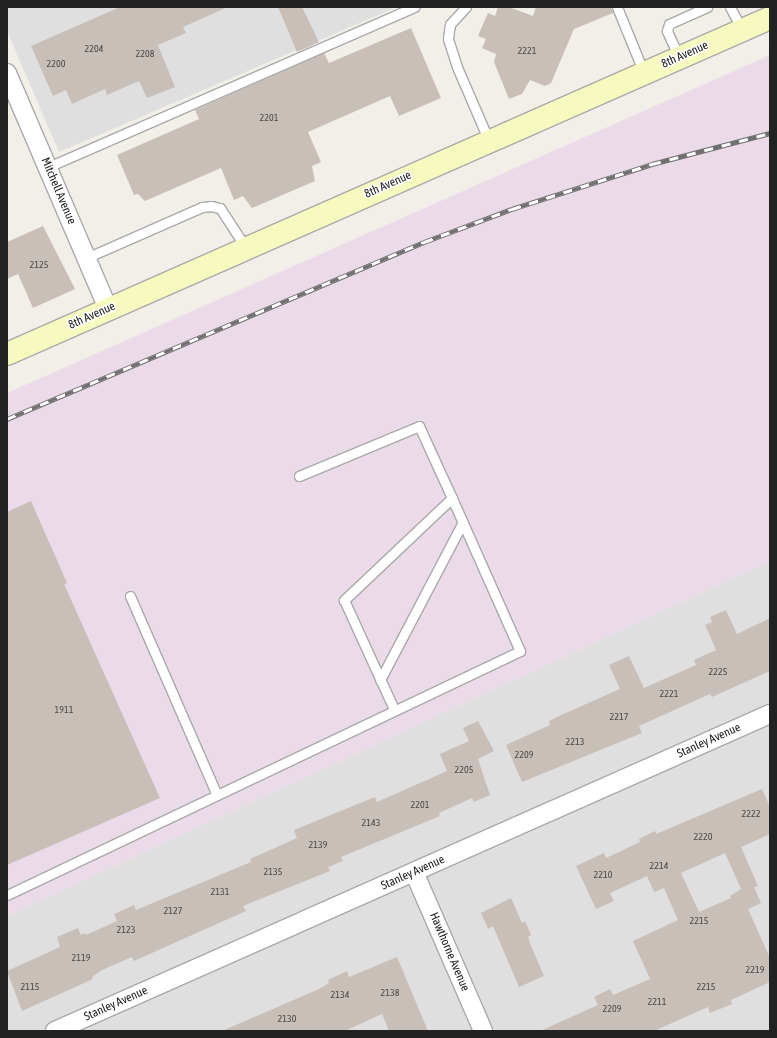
<!DOCTYPE html>
<style>
body{margin:0}
#map{position:relative;width:777px;height:1038px;overflow:hidden;background:#f2efe9;font-family:"Asap Condensed",sans-serif}
div>[style]{position:absolute}
[style*='--x']{left:calc(var(--x)*1px);top:calc(var(--y)*1px);width:calc(var(--w)*1px);rotate:calc(var(--a)*1deg)}
.residential>*{inset:0;background:#e0dfdf}
.industrial>*{inset:0;background:#ebdbe8}
.building>*{inset:0;background:#c7bfb8}
.roads{filter:drop-shadow(1px 0 #a9a9a9) drop-shadow(-1px 0 #a9a9a9) drop-shadow(0 1px #a9a9a9) drop-shadow(0 -1px #a9a9a9)}
.lane>*{height:9px;margin:-4.5px;padding:0 4.5px;transform-origin:4.5px;border-radius:4.5px;background:#fff}
.street>*{height:18px;margin:-9px;padding:0 9px;transform-origin:9px;border-radius:9px;background:#fff}
.secondary>*{height:22px;margin:-11px;padding:0 11px;transform-origin:11px;border-radius:11px;background:#f7fabf}
.rail>*{height:4.5px;margin-top:-2.25px;transform-origin:0;background:repeating-linear-gradient(90deg,#fff 0 9px,#707070 0 18px);box-sizing:border-box;border-block:1px solid #707070}
span{translate:-50% -50%;white-space:nowrap;text-align:center;line-height:1.15;-webkit-text-stroke:3px #fff;paint-order:stroke}
.number-label{font-size:10px;color:#4b4948}
.number-label span{-webkit-text-stroke-width:0}
.street-label{font-size:12px;color:#222}
.frame{position:absolute;inset:0;border:8px solid #222;pointer-events:none}
</style>
<div id="map">
<div class="residential">
<div style="clip-path:polygon(7px 7px,397px 7px,59px 152px,7px 31px)"></div>
<div style="clip-path:polygon(770px 561px,770px 1031px,7px 1031px,7px 916px)"></div>
</div>
<div class="industrial">
<div style="clip-path:polygon(770px 55px,770px 561px,7px 916px,7px 393px)"></div>
</div>
<div class="building">
<div style="clip-path:polygon(120px 7px,228px 7px,183px 27px,186px 33px,158px 45px,175px 87px,147px 98px,139px 81px,107px 95px,105px 89px,72px 104px,66px 90px,53px 96px,31px 46px)"></div>
<div style="clip-path:polygon(278px 7px,302px 7px,319px 42px,297px 52px)"></div>
<div style="clip-path:polygon(498px 7px,509px 7px,533px 16px,536px 7px,611px 7px,613px 13px,574px 29px,551px 83px,545px 86px,530px 80px,522px 94px,509px 99px,494px 62px,496px 54px,482px 48px,486px 39px,478px 36px,488px 13px,495px 16px)"></div>
<div style="clip-path:polygon(411px 28px,441px 98px,399px 116px,390px 96px,308px 132px,321px 162px,312px 166px,315px 181px,252px 208px,243px 196px,234px 200px,221px 168px,145px 201px,138px 194px,134px 195px,117px 155px,199px 119px,195px 110px,324px 53px,329px 63px)"></div>
<div style="clip-path:polygon(43px 226px,75px 289px,33px 308px,18px 274px,7px 279px,7px 242px)"></div>
<div style="clip-path:polygon(31px 501px,67px 583px,64px 584px,160px 798px,7px 865px,7px 512px)"></div>
<div style="clip-path:polygon(726px 610px,737px 634px,770px 618px,770px 671px,712px 697px,710px 694px,639px 726px,642px 733px,522px 782px,506px 745px,550px 725px,549px 721px,559px 716px,620px 689px,609px 665px,629px 656px,644px 688px,696px 665px,694px 660px,716px 650px,705px 625px,712px 622px,710px 617px)"></div>
<div style="clip-path:polygon(478px 721px,494px 751px,478px 759px,490px 795px,474px 802px,472px 798px,439px 813px,440px 816px,341px 857px,343px 861px,328px 867px,330px 871px,243px 906px,246px 911px,134px 961px,132px 957px,102px 970px,92px 977px,93px 979px,22px 1011px,7px 971px,60px 947px,57px 937px,78px 928px,81px 935px,85px 933px,86px 935px,117px 921px,114px 914px,134px 905px,136px 910px,251px 862px,250px 859px,297px 838px,294px 830px,375px 797px,377px 802px,447px 771px,440px 754px,469px 741px,463px 728px)"></div>
<div style="clip-path:polygon(evenodd,762px 789px,770px 807px,770px 834px,741px 847px,758px 886px,754px 887px,761px 903px,748px 909px,770px 958px,770px 982px,731px 1000px,732px 1004px,710px 1013px,708px 1007px,654px 1031px,540px 1031px,598px 1005px,594px 997px,610px 989px,613px 995px,650px 979px,633px 941px,678px 920px,664px 888px,654px 892px,647px 876px,610px 893px,614px 901px,596px 909px,576px 866px,604px 853px,606px 858px,640px 842px,639px 839px,655px 831px,656px 834px,762px 789px,725px 853px,741px 889px,730px 896px,731px 898px,699px 912px,681px 873px,725px 853px)"></div>
<div style="clip-path:polygon(511px 898px,522px 923px,525px 921px,531px 935px,528px 937px,532px 948px,544px 976px,519px 987px,493px 926px,488px 929px,481px 913px)"></div>
<div style="clip-path:polygon(397px 957px,428px 1031px,389px 1031px,382px 1014px,345px 1031px,222px 1031px,319px 989px,329px 983px,328px 980px,347px 971px,349px 977px)"></div>
</div>
<div class="roads">
<div class="lane">
<div style="--x:466;--y:7;--w:23;--a:133"></div>
<div style="--x:450;--y:24;--w:15;--a:98"></div>
<div style="--x:448;--y:39;--w:29;--a:72"></div>
<div style="--x:457;--y:67;--w:81;--a:66.6"></div>
<div style="--x:617;--y:7;--w:71;--a:67.8"></div>
<div style="--x:730;--y:7;--w:26;--a:62"></div>
<div style="--x:679;--y:57;--w:29;--a:-115"></div>
<div style="--x:667;--y:31;--w:7;--a:-74"></div>
<div style="--x:669;--y:24;--w:42;--a:-24.1"></div>
<div style="--x:48;--y:167;--w:400;--a:-23.6"></div>
<div style="--x:86;--y:258;--w:127;--a:-23.7"></div>
<div style="--x:202;--y:207;--w:9;--a:-6"></div>
<div style="--x:211;--y:206;--w:9;--a:13"></div>
<div style="--x:220;--y:208;--w:48;--a:57"></div>
<div style="--x:299;--y:476;--w:130;--a:-22.6"></div>
<div style="--x:419;--y:426;--w:79;--a:65.4"></div>
<div style="--x:452;--y:498;--w:149;--a:136.6"></div>
<div style="--x:344;--y:600;--w:120;--a:65.4"></div>
<div style="--x:130;--y:596;--w:217;--a:66.4"></div>
<div style="--x:380;--y:680;--w:178;--a:-62.3"></div>
<div style="--x:7;--y:895;--w:568;--a:-25.44"></div>
<div style="--x:520;--y:651;--w:167;--a:-114"></div>
</div>
<div class="street">
<div style="--x:7;--y:73;--w:257;--a:66.8"></div>
<div style="--x:414;--y:872;--w:173;--a:66.5"></div>
<div style="--x:55;--y:1031;--w:782;--a:-23.91"></div>
</div>
<div class="secondary">
<div style="--x:7;--y:354;--w:834;--a:-23.77"></div>
</div>
</div>
<div class="rail">
<div style="--x:7;--y:419;--w:453;--a:-23"></div>
<div style="--x:424;--y:242;--w:94;--a:-20.6"></div>
<div style="--x:512;--y:209;--w:147;--a:-17.8"></div>
<div style="--x:652;--y:164;--w:122;--a:-14.7"></div>
</div>
<div class="number-label">
<span style="left:94px;top:49px">2204</span>
<span style="left:527px;top:51px">2221</span>
<span style="left:145px;top:54px">2208</span>
<span style="left:56px;top:64px">2200</span>
<span style="left:269px;top:118px">2201</span>
<span style="left:39px;top:265px">2125</span>
<span style="left:718px;top:672px">2225</span>
<span style="left:669px;top:694px">2221</span>
<span style="left:64px;top:710px">1911</span>
<span style="left:619px;top:717px">2217</span>
<span style="left:575px;top:742px">2213</span>
<span style="left:524px;top:755px">2209</span>
<span style="left:464px;top:770px">2205</span>
<span style="left:420px;top:805px">2201</span>
<span style="left:751px;top:814px">2222</span>
<span style="left:371px;top:823px">2143</span>
<span style="left:703px;top:837px">2220</span>
<span style="left:318px;top:845px">2139</span>
<span style="left:659px;top:866px">2214</span>
<span style="left:273px;top:872px">2135</span>
<span style="left:603px;top:875px">2210</span>
<span style="left:220px;top:892px">2131</span>
<span style="left:173px;top:911px">2127</span>
<span style="left:699px;top:921px">2215</span>
<span style="left:126px;top:930px">2123</span>
<span style="left:81px;top:958px">2119</span>
<span style="left:755px;top:970px">2219</span>
<span style="left:30px;top:987px">2115</span>
<span style="left:706px;top:987px">2215</span>
<span style="left:390px;top:993px">2138</span>
<span style="left:340px;top:995px">2134</span>
<span style="left:657px;top:1002px">2211</span>
<span style="left:612px;top:1009px">2209</span>
<span style="left:287px;top:1019px">2130</span>
</div>
<div class="street-label">
<span style="left:685px;top:55px;rotate:-24deg">8th Avenue</span>
<span style="left:388px;top:185px;rotate:-24deg">8th Avenue</span>
<span style="left:58px;top:191px;rotate:67deg">Mitchell Avenue</span>
<span style="left:92px;top:316px;rotate:-24deg">8th Avenue</span>
<span style="left:709px;top:741px;rotate:-24deg">Stanley Avenue</span>
<span style="left:413px;top:873px;rotate:-24deg">Stanley Avenue</span>
<span style="left:449px;top:952px;rotate:67deg">Hawthorne Avenue</span>
<span style="left:116px;top:1004px;rotate:-24deg">Stanley Avenue</span>
</div>
<div class="frame"></div>
</div>
